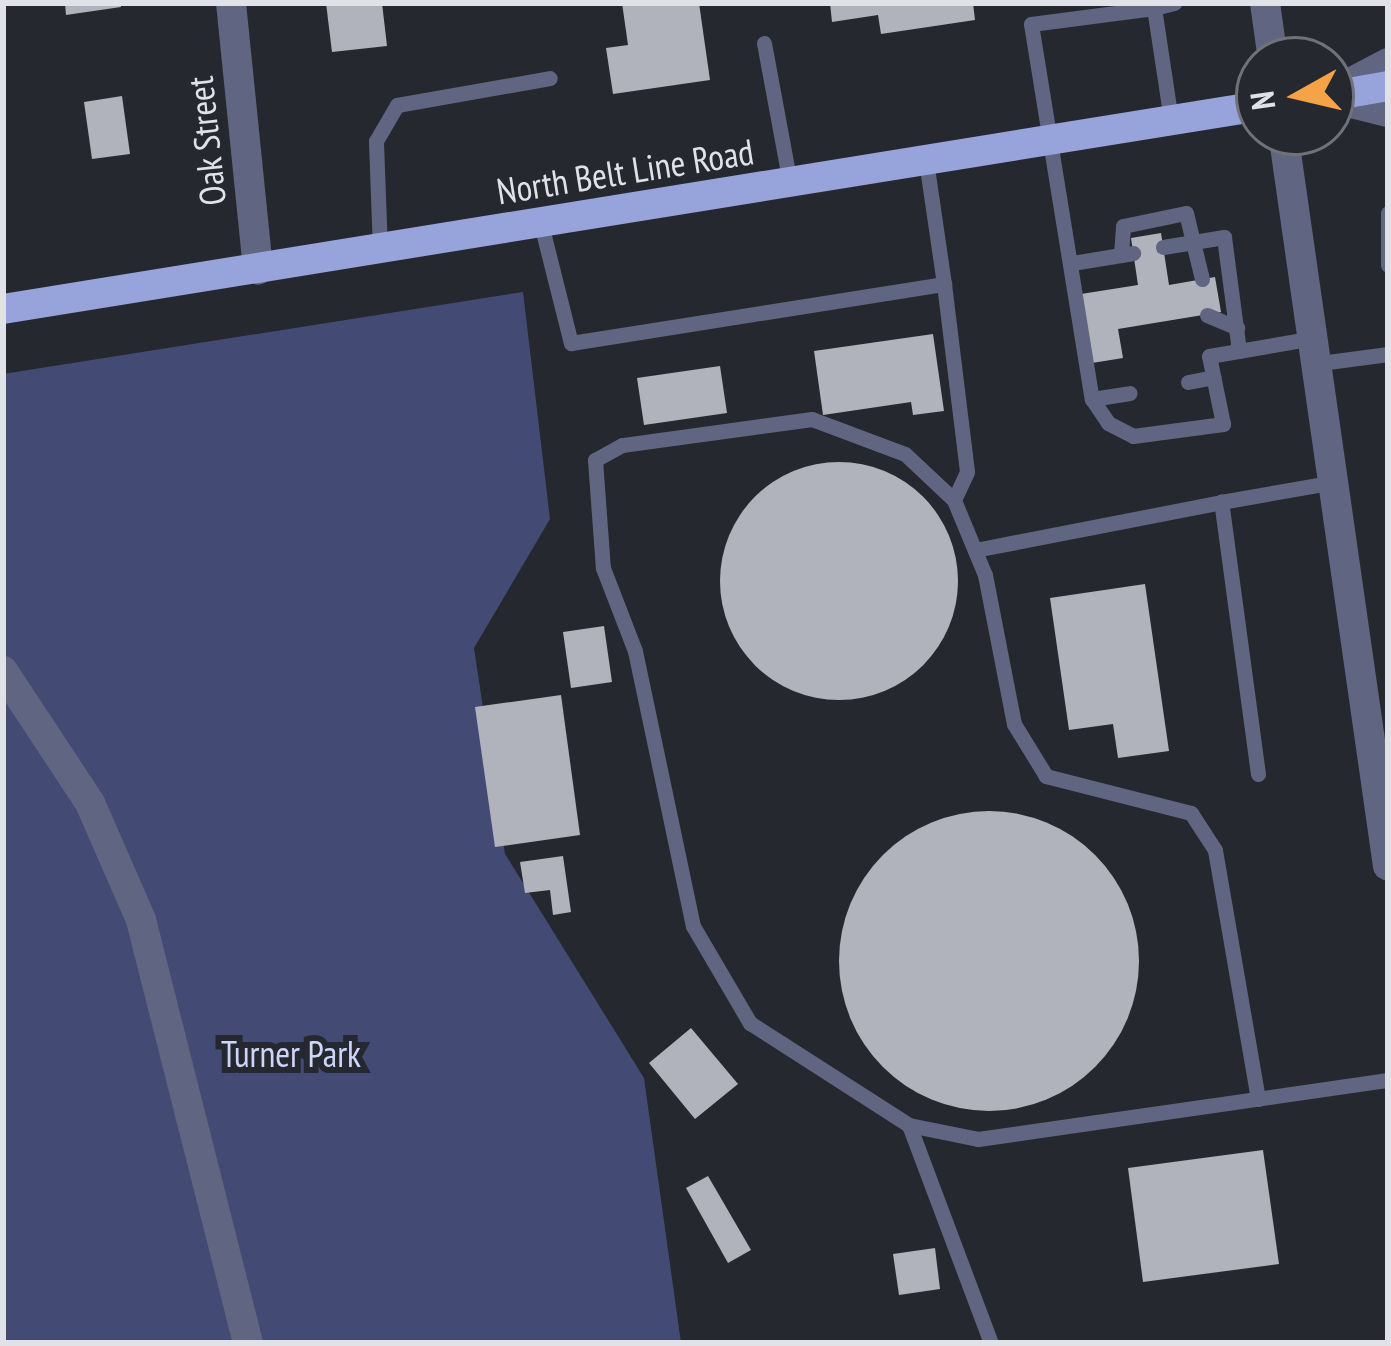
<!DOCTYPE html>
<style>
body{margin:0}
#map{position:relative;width:1391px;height:1346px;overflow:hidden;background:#26282f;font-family:"PT Sans Narrow",sans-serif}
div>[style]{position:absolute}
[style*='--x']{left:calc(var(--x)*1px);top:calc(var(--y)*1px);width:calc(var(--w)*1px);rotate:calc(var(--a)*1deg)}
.green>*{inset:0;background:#434b74}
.building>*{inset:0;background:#b1b3bc}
.round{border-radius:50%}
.service>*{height:15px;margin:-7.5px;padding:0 7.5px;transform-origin:7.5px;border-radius:7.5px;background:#606681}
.minor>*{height:30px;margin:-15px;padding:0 15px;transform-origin:15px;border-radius:15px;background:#606681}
.tertiary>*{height:30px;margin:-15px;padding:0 15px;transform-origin:15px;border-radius:15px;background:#606681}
.primary>*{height:30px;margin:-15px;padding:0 15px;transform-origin:15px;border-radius:15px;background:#97a3db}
span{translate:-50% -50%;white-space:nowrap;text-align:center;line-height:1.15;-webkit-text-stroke:12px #26282f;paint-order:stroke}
.street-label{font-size:36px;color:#e1e2e7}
.park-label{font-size:36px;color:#cdd6fa}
.frame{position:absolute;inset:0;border:6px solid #e1e2e7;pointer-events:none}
.north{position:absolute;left:1235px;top:36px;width:120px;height:120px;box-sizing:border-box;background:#26282f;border:3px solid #717279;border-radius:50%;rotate:262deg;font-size:33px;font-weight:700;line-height:48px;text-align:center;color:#e1e2e7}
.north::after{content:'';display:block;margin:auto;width:42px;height:54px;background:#f6a247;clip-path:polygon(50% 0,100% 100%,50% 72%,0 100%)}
</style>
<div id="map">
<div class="green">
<div style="clip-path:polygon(523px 292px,550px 519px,474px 648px,505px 854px,644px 1078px,681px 1343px,3px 1343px,3px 374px)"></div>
</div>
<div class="building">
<div style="clip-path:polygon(65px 3px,120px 3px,121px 7px,66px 15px)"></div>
<div style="clip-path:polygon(326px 3px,382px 3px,387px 46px,332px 52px)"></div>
<div style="clip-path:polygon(622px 3px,699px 3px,710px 80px,613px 94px,606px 48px,628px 45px)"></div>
<div style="clip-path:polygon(830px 3px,973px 3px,975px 20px,881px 34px,878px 15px,832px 22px)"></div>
<div style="clip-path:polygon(122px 96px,130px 154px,92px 159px,84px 102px)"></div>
<div style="clip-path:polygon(1161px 233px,1169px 285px,1215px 277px,1221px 312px,1118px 329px,1123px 358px,1092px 363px,1081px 294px,1138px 285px,1131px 238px)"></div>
<div style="clip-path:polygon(933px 334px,944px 411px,913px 415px,911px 402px,823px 415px,814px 351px)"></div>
<div style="clip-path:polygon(720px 366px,727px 413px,644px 425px,637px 378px)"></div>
<div class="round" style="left:720px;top:462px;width:238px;height:238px"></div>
<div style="clip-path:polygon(1145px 584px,1169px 751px,1118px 758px,1113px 724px,1069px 730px,1050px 598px)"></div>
<div style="clip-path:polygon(604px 626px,612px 682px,571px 688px,563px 632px)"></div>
<div style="clip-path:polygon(561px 695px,580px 835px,495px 847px,475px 707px)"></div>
<div class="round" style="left:839px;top:811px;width:300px;height:300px"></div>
<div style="clip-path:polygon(563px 856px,571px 912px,553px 915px,550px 890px,525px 893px,520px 862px)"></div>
<div style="clip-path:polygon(691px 1028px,738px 1084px,695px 1119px,649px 1063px)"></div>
<div style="clip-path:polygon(1263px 1150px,1279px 1264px,1143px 1282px,1128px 1168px)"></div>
<div style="clip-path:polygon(708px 1176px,751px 1250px,728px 1263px,686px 1188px)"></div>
<div style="clip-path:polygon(935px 1248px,940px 1289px,899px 1295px,893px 1254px)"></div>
</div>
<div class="service">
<div style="--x:1154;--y:8;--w:21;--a:-14"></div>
<div style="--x:764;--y:43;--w:142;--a:79.5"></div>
<div style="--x:1171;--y:120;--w:113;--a:-98.6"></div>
<div style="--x:1154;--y:8;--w:124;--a:172.6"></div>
<div style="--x:1031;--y:24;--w:380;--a:80.8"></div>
<div style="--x:1092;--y:399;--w:29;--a:56"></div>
<div style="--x:1108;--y:423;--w:28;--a:27"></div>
<div style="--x:1133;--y:436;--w:91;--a:-7.6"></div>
<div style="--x:1223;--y:424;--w:69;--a:-101.6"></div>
<div style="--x:1209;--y:356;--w:107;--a:-9.7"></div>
<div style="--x:1388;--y:213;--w:52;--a:90"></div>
<div style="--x:541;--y:224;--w:123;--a:75.9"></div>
<div style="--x:571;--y:343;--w:378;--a:-9"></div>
<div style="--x:944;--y:284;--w:125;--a:-98.3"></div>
<div style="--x:1163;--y:247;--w:62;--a:-9.3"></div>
<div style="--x:1224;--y:237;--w:115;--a:82.5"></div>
<div style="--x:380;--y:251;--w:110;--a:-92.1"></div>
<div style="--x:376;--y:141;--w:42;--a:-59.7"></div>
<div style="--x:397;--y:105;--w:155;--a:-10"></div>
<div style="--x:1121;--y:255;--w:29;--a:-86"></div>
<div style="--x:1123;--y:226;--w:64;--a:-11.7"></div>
<div style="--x:1186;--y:213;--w:68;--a:76.4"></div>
<div style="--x:1072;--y:263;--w:62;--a:-9.3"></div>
<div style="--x:944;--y:284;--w:189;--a:83"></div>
<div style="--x:967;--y:472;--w:31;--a:115"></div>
<div style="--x:1207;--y:315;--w:33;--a:23"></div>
<div style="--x:1320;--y:363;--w:69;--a:-7.5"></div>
<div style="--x:1188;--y:382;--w:26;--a:-11"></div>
<div style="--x:1092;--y:399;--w:38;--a:-9"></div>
<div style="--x:975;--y:550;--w:251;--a:-11"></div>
<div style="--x:1258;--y:774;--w:275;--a:-97.7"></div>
<div style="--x:1221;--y:502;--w:115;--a:-10"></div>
<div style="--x:1258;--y:1099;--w:253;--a:-99.8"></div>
<div style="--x:1215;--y:850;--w:44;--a:-123"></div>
<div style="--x:1191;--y:813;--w:150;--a:-165.7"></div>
<div style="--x:1046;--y:776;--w:61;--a:-121.6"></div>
<div style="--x:1014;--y:724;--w:152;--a:-101"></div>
<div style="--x:985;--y:575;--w:81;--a:-112.5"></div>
<div style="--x:954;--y:500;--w:67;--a:-136.8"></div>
<div style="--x:905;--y:454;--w:99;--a:-159.4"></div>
<div style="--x:812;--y:419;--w:192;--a:172.2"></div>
<div style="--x:622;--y:445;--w:31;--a:151"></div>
<div style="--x:595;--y:460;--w:108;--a:85.8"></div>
<div style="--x:603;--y:568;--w:89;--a:68.9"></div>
<div style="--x:635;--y:651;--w:281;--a:78.1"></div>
<div style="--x:693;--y:926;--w:113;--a:59.6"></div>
<div style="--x:750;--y:1023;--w:189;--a:32.7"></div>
<div style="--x:909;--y:1125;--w:70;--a:11.5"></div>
<div style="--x:978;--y:1139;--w:414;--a:-8.2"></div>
<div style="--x:909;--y:1125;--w:233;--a:69.4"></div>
</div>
<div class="minor">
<div style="--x:231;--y:3;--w:268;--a:84.2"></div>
<div style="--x:3;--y:671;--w:158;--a:56.6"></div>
<div style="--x:90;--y:803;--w:128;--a:66.4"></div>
<div style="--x:141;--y:920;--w:436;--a:75.8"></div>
</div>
<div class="tertiary">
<div style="--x:1265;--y:3;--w:58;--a:82"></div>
<div style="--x:1331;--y:93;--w:64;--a:-27.8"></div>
<div style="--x:1331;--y:98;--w:59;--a:13.8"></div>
<div style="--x:1283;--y:132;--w:741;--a:81.86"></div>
</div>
<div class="primary">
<div style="--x:1331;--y:96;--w:58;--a:-10"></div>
<div style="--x:3;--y:309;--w:1272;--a:-9.18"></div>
</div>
<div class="street-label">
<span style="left:206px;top:141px;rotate:-96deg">Oak Street</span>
<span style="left:625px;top:171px;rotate:-9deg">North Belt Line Road</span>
</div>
<div class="park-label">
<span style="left:291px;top:1054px">Turner Park</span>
</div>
<div class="frame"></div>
<div class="north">N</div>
</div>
